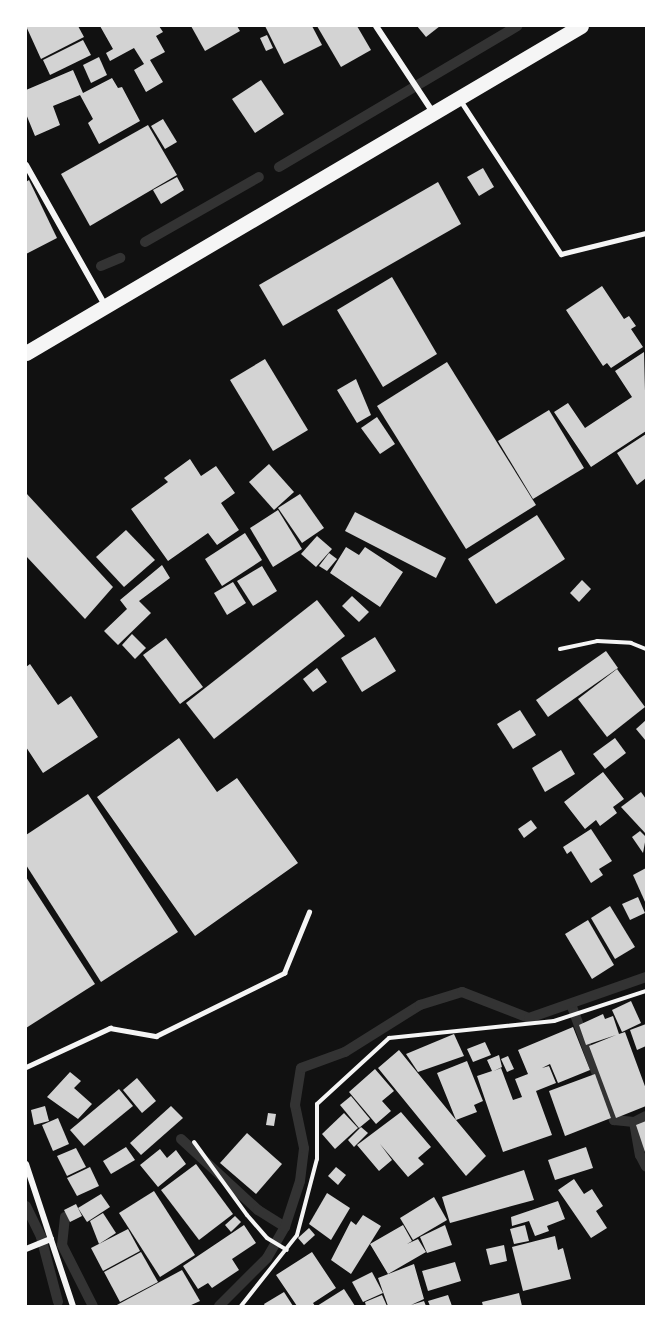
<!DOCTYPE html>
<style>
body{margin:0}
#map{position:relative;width:672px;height:1332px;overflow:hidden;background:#111;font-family:Lato,sans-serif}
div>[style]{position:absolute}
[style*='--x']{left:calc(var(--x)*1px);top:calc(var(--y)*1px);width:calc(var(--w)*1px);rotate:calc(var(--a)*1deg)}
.stream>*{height:10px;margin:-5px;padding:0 5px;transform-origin:5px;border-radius:5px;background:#333}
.building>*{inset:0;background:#d3d3d3}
.path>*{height:4px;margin:-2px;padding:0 2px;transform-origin:2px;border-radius:2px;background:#f5f5f5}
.service>*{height:4.5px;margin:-2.25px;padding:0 2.25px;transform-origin:2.25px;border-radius:2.25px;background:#f5f5f5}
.minor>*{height:6px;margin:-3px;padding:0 3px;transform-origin:3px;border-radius:3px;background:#f5f5f5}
.primary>*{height:15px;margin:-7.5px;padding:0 7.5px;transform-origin:7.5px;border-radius:7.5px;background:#f5f5f5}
span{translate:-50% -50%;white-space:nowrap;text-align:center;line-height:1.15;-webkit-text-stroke:4.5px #fff;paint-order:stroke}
.frame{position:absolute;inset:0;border:27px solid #fff;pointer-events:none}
</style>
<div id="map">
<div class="stream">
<div style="--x:279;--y:167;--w:277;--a:-30.6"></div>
<div style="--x:145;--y:242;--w:131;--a:-29.7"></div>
<div style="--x:101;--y:266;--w:21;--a:-23"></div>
<div style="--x:571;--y:1004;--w:124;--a:69.7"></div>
<div style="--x:614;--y:1120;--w:20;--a:6"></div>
<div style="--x:646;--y:1116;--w:13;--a:153"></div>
<div style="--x:634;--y:1122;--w:34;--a:80"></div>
<div style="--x:640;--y:1155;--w:13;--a:63"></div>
<div style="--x:181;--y:1139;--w:105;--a:42.7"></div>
<div style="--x:258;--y:1210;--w:32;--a:32"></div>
<div style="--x:26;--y:1206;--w:34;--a:64"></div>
<div style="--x:41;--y:1237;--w:67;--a:75.3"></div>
<div style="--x:65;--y:1217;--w:28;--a:96"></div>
<div style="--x:62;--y:1245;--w:68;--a:63.1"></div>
<div style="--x:219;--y:1306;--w:68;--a:-45"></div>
<div style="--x:267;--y:1258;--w:36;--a:-60"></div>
<div style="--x:285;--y:1227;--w:48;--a:-71.9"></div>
<div style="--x:300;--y:1181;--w:33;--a:-83"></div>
<div style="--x:304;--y:1148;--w:44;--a:-101.8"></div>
<div style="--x:295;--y:1105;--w:37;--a:-81"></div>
<div style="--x:301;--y:1068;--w:47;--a:-20"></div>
<div style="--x:345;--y:1052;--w:89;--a:-32.1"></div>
<div style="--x:420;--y:1005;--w:44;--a:-17.2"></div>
<div style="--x:462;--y:992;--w:72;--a:21.2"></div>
<div style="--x:529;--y:1018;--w:124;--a:-19.3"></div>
</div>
<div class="building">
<div style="clip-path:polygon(26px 26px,78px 26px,84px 37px,41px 59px)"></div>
<div style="clip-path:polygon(100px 26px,159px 26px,163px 32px,156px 36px,165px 52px,150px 60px,163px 82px,146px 92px,134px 70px,144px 64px,134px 48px,110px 61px,106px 53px,113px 49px)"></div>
<div style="clip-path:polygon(191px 26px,237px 26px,240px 31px,205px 51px)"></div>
<div style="clip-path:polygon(265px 26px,312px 26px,322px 45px,284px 64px)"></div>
<div style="clip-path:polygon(317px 26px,357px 26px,371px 50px,341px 67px)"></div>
<div style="clip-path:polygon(417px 26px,440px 26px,426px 37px)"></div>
<div style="clip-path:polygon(267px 35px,273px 48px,266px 51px,260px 38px)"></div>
<div style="clip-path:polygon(83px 40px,91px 55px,50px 75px,43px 60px)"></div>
<div style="clip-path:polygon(99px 57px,107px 75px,91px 83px,83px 65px)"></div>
<div style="clip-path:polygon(73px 70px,83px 93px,112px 78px,118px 88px,122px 87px,140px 121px,99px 144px,88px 123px,93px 119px,80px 95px,53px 106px,60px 125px,35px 136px,26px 114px,26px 90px)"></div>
<div style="clip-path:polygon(261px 80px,284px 114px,255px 133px,232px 99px)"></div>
<div style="clip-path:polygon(163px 119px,177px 142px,165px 149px,151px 126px)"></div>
<div style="clip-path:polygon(148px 125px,177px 175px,90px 226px,61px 174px)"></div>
<div style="clip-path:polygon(483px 168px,494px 187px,479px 196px,467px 177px)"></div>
<div style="clip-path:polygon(177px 177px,184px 190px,161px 204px,153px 190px)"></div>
<div style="clip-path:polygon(29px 180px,57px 238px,26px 254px,26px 182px)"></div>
<div style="clip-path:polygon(438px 182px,461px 224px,283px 326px,259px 285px)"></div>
<div style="clip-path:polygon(392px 277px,437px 354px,383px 387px,337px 310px)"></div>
<div style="clip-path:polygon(602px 286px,624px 319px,629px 316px,636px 326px,631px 329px,643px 347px,611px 368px,607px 363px,603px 366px,566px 310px)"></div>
<div style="clip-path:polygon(644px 352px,646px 431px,591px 467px,554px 412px,568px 403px,585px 428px,632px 397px,615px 371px)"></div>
<div style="clip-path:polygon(265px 359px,308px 430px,273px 451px,230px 380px)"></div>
<div style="clip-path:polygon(447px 362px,536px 505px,466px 549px,377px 406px)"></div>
<div style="clip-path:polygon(356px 379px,371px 415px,357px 423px,337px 390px)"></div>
<div style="clip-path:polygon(549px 410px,584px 468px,533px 499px,498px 441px)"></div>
<div style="clip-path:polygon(377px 417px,395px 444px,380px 454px,361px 428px)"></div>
<div style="clip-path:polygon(646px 434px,646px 478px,637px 485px,617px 453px)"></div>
<div style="clip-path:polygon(190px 459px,201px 476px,216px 466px,235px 493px,221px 503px,239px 530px,217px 545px,208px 533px,168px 561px,131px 509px,168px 482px,164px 478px)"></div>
<div style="clip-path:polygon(269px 464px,294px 492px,274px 510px,249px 482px)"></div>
<div style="clip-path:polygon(26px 493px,113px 587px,85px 619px,26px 556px)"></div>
<div style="clip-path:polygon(300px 494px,324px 528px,302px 543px,278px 508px)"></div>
<div style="clip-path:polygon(278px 510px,302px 549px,273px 567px,250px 528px)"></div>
<div style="clip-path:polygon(355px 512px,446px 558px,436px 578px,345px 531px)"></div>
<div style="clip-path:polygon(537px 515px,565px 559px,496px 604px,468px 559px)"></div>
<div style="clip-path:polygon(126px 530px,155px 560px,124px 587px,96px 557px)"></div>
<div style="clip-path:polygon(245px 533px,262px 560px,222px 586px,205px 559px)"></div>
<div style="clip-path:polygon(317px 536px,332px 549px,316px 567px,301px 554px)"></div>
<div style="clip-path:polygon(346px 547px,359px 555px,365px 547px,403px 572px,380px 607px,330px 573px)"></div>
<div style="clip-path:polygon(329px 553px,337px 559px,327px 571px,319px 566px)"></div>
<div style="clip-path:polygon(162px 565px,170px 578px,139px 601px,151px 613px,118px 645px,104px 631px,127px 609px,120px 600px)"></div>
<div style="clip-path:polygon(262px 566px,277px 591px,253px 606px,237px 581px)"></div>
<div style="clip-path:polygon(582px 580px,591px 589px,579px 602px,570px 593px)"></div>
<div style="clip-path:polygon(233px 582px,246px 603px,227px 615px,214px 593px)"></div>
<div style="clip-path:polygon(352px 596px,369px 612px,359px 622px,342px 606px)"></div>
<div style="clip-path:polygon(317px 600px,345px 636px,214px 739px,186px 703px)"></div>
<div style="clip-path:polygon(132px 634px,146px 648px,135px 659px,122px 645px)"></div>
<div style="clip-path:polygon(375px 637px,396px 671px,362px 692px,341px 658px)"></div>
<div style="clip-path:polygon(166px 638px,203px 687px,180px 704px,143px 655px)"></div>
<div style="clip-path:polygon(606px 651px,618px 668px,548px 717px,536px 700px)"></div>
<div style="clip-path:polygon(30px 664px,58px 705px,71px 696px,98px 737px,43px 773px,26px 747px,26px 667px)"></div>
<div style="clip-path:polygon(317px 668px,327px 682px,313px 692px,303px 679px)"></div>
<div style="clip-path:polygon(617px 669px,645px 707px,607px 737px,578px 699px)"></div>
<div style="clip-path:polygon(520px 710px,536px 735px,513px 749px,497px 724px)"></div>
<div style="clip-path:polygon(646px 720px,646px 741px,636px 729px)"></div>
<div style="clip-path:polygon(179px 738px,217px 792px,237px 778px,298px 863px,195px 936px,97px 797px)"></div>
<div style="clip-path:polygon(615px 738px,626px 753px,605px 769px,593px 754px)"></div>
<div style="clip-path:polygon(561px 750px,575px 774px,545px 792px,532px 768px)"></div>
<div style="clip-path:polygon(603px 772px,624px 799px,613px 807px,617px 813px,600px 826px,596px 820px,585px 829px,564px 802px)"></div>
<div style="clip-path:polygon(641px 792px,646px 799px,646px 834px,621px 807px)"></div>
<div style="clip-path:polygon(88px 794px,178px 932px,101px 982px,26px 865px,26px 835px)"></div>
<div style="clip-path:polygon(531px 820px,537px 828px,524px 838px,518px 829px)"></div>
<div style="clip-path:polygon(591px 829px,612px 861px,599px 869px,603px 875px,591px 883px,571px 851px,567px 854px,563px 847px)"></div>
<div style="clip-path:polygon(640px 831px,646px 837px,643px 853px,632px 837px)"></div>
<div style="clip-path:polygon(646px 868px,646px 904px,633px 875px)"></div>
<div style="clip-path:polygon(26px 877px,95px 984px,26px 1028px)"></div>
<div style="clip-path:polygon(638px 897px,645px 913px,630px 920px,622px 904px)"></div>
<div style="clip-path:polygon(610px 906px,635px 947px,615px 959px,591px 918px)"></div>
<div style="clip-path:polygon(588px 920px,614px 965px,592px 979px,565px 934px)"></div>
<div style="clip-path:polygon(631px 1001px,641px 1023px,622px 1032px,612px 1010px)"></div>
<div style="clip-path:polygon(603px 1014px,605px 1019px,613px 1016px,619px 1034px,625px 1032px,646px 1089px,646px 1106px,616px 1118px,589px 1046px,616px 1035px,586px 1045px,579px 1025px)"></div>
<div style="clip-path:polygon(646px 1024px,646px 1046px,637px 1050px,630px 1030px)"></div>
<div style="clip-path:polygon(573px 1027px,590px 1070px,558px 1083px,550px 1064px,542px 1068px,549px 1066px,556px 1083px,536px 1091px,552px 1135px,503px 1152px,477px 1076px,492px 1071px,487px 1060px,499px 1055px,502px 1067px,494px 1071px,501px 1068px,513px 1100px,522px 1097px,515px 1079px,528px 1074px,518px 1050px)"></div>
<div style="clip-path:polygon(454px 1034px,464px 1056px,418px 1072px,406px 1054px)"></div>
<div style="clip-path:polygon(485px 1042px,491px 1055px,473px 1062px,467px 1049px)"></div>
<div style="clip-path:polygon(399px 1050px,456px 1120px,437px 1073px,467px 1061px,483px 1101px,474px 1105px,477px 1112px,456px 1120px,486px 1156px,466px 1176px,378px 1068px)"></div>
<div style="clip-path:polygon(508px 1056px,514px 1069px,507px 1072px,501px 1059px)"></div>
<div style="clip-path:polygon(375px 1069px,394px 1091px,382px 1101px,391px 1111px,376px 1124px,349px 1092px)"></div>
<div style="clip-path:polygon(70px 1072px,81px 1081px,74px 1088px,92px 1104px,78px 1119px,47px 1097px)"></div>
<div style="clip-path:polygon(595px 1074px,611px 1118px,565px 1136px,549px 1091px)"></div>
<div style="clip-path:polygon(137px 1078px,156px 1101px,142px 1113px,123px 1090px)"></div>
<div style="clip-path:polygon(119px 1089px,133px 1106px,84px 1146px,70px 1130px)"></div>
<div style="clip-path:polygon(351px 1096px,370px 1119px,359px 1128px,340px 1105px)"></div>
<div style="clip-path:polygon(45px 1106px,49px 1121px,34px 1125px,31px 1110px)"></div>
<div style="clip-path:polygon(171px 1106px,183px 1118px,141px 1155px,130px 1143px)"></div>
<div style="clip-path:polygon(401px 1112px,431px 1147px,418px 1158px,424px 1164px,408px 1177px,380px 1144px,392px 1160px,379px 1171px,357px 1145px)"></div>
<div style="clip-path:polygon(268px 1113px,276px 1114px,274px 1126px,266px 1125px)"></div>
<div style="clip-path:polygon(344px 1113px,358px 1128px,335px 1149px,322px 1134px)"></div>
<div style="clip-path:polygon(58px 1118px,69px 1144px,53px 1151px,42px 1125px)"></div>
<div style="clip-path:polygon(646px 1121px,646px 1155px,636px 1125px)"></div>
<div style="clip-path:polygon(361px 1127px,368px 1133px,354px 1147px,348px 1140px)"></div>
<div style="clip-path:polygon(247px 1133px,282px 1164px,256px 1194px,220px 1163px)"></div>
<div style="clip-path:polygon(126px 1147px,135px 1160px,111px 1174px,103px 1161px)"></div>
<div style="clip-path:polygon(586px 1147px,593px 1168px,555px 1180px,548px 1160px)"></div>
<div style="clip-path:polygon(76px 1148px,86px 1167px,67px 1176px,57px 1156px)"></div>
<div style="clip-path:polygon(160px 1149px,167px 1158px,176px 1150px,186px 1164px,158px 1187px,140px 1165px)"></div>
<div style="clip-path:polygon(196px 1164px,233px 1214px,199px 1240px,161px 1190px)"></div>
<div style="clip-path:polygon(90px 1167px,99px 1186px,77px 1196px,67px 1178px)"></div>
<div style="clip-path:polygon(336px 1167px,346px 1175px,338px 1185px,328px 1176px)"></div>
<div style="clip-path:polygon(524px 1170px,534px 1200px,450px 1223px,442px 1197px)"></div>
<div style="clip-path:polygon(574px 1179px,584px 1194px,592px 1189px,603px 1206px,596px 1211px,607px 1228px,591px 1238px,558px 1190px)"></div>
<div style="clip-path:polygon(154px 1191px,195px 1255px,160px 1277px,119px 1213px)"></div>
<div style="clip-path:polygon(327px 1193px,350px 1208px,331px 1240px,309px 1224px)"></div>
<div style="clip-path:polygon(101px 1194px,110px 1207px,87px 1222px,78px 1208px)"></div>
<div style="clip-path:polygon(434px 1197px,447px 1220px,413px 1240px,400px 1218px)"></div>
<div style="clip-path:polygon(558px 1201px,565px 1219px,547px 1226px,549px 1231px,535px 1236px,529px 1221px,512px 1226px,511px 1217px)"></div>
<div style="clip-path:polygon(76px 1204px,82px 1216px,70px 1222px,64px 1210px)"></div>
<div style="clip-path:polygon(103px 1213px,116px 1233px,99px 1244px,90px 1221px)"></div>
<div style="clip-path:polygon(363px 1215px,381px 1226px,351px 1274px,331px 1260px,351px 1221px,356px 1225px)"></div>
<div style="clip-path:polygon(235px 1216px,241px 1222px,231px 1232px,225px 1225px)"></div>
<div style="clip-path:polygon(244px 1225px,256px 1243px,232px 1259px,239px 1270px,212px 1288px,208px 1283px,198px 1289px,183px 1266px)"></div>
<div style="clip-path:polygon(403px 1225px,412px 1241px,407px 1244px,418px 1239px,426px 1252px,388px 1274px,370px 1244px)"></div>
<div style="clip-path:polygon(445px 1225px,452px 1245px,427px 1253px,420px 1237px)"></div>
<div style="clip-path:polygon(525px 1225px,529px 1241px,514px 1244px,510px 1229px)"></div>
<div style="clip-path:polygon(309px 1228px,315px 1235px,304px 1245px,298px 1238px)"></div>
<div style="clip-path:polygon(128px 1229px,140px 1251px,103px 1271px,91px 1248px)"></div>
<div style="clip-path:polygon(555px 1236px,558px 1250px,563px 1248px,571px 1279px,523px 1291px,512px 1247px)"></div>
<div style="clip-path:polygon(504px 1245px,507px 1261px,490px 1265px,486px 1249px)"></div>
<div style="clip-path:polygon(141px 1252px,158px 1282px,120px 1302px,104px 1272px)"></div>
<div style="clip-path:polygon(312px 1252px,336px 1288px,313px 1303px,315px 1306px,297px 1306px,276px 1275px)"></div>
<div style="clip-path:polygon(455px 1262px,461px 1281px,428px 1291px,422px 1271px)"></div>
<div style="clip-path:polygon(414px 1264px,424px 1299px,411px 1305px,424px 1301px,426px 1306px,388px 1306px,378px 1278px)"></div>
<div style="clip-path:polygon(182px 1270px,200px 1301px,189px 1306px,115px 1306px)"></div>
<div style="clip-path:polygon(372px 1272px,383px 1293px,363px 1302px,352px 1282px)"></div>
<div style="clip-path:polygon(344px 1289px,355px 1306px,317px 1306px)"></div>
<div style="clip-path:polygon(284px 1292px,293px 1306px,265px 1306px,264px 1304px)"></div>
<div style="clip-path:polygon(519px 1293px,522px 1306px,483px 1306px,482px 1302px)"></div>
<div style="clip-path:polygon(382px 1295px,387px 1306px,366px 1306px,365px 1302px)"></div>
<div style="clip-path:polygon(448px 1295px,452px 1306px,430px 1306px,428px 1301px)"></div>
</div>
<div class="path">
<div style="--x:560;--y:649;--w:38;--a:-12"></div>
<div style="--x:597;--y:641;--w:34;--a:3"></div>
<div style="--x:631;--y:643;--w:16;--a:22"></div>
<div style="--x:194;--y:1142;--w:90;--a:54"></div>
<div style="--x:247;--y:1215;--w:30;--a:49"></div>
<div style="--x:267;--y:1238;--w:23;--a:31"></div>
<div style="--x:241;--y:1306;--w:90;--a:-51.7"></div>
<div style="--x:297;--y:1235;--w:79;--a:-75.3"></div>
<div style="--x:317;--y:1159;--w:55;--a:-90"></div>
<div style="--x:317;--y:1104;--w:98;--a:-42.5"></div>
<div style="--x:389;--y:1038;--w:166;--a:-5.9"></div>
<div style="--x:554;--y:1021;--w:97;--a:-18.1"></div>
</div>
<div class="service">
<div style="--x:461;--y:101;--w:183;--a:56.8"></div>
<div style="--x:561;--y:254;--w:88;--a:-13.9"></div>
<div style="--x:26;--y:1067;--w:93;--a:-24.9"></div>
<div style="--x:110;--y:1028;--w:47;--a:9.9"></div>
<div style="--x:156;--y:1036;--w:143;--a:-26.2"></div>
<div style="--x:284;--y:973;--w:66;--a:-67.7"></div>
</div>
<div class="minor">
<div style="--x:376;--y:26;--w:105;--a:56.6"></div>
<div style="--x:26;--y:165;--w:163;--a:60.6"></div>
<div style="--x:26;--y:1164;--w:150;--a:71.7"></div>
<div style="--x:26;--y:1249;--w:27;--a:-22"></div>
</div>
<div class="primary">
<div style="--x:26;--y:353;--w:644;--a:-30.51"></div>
</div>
<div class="frame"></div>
</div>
